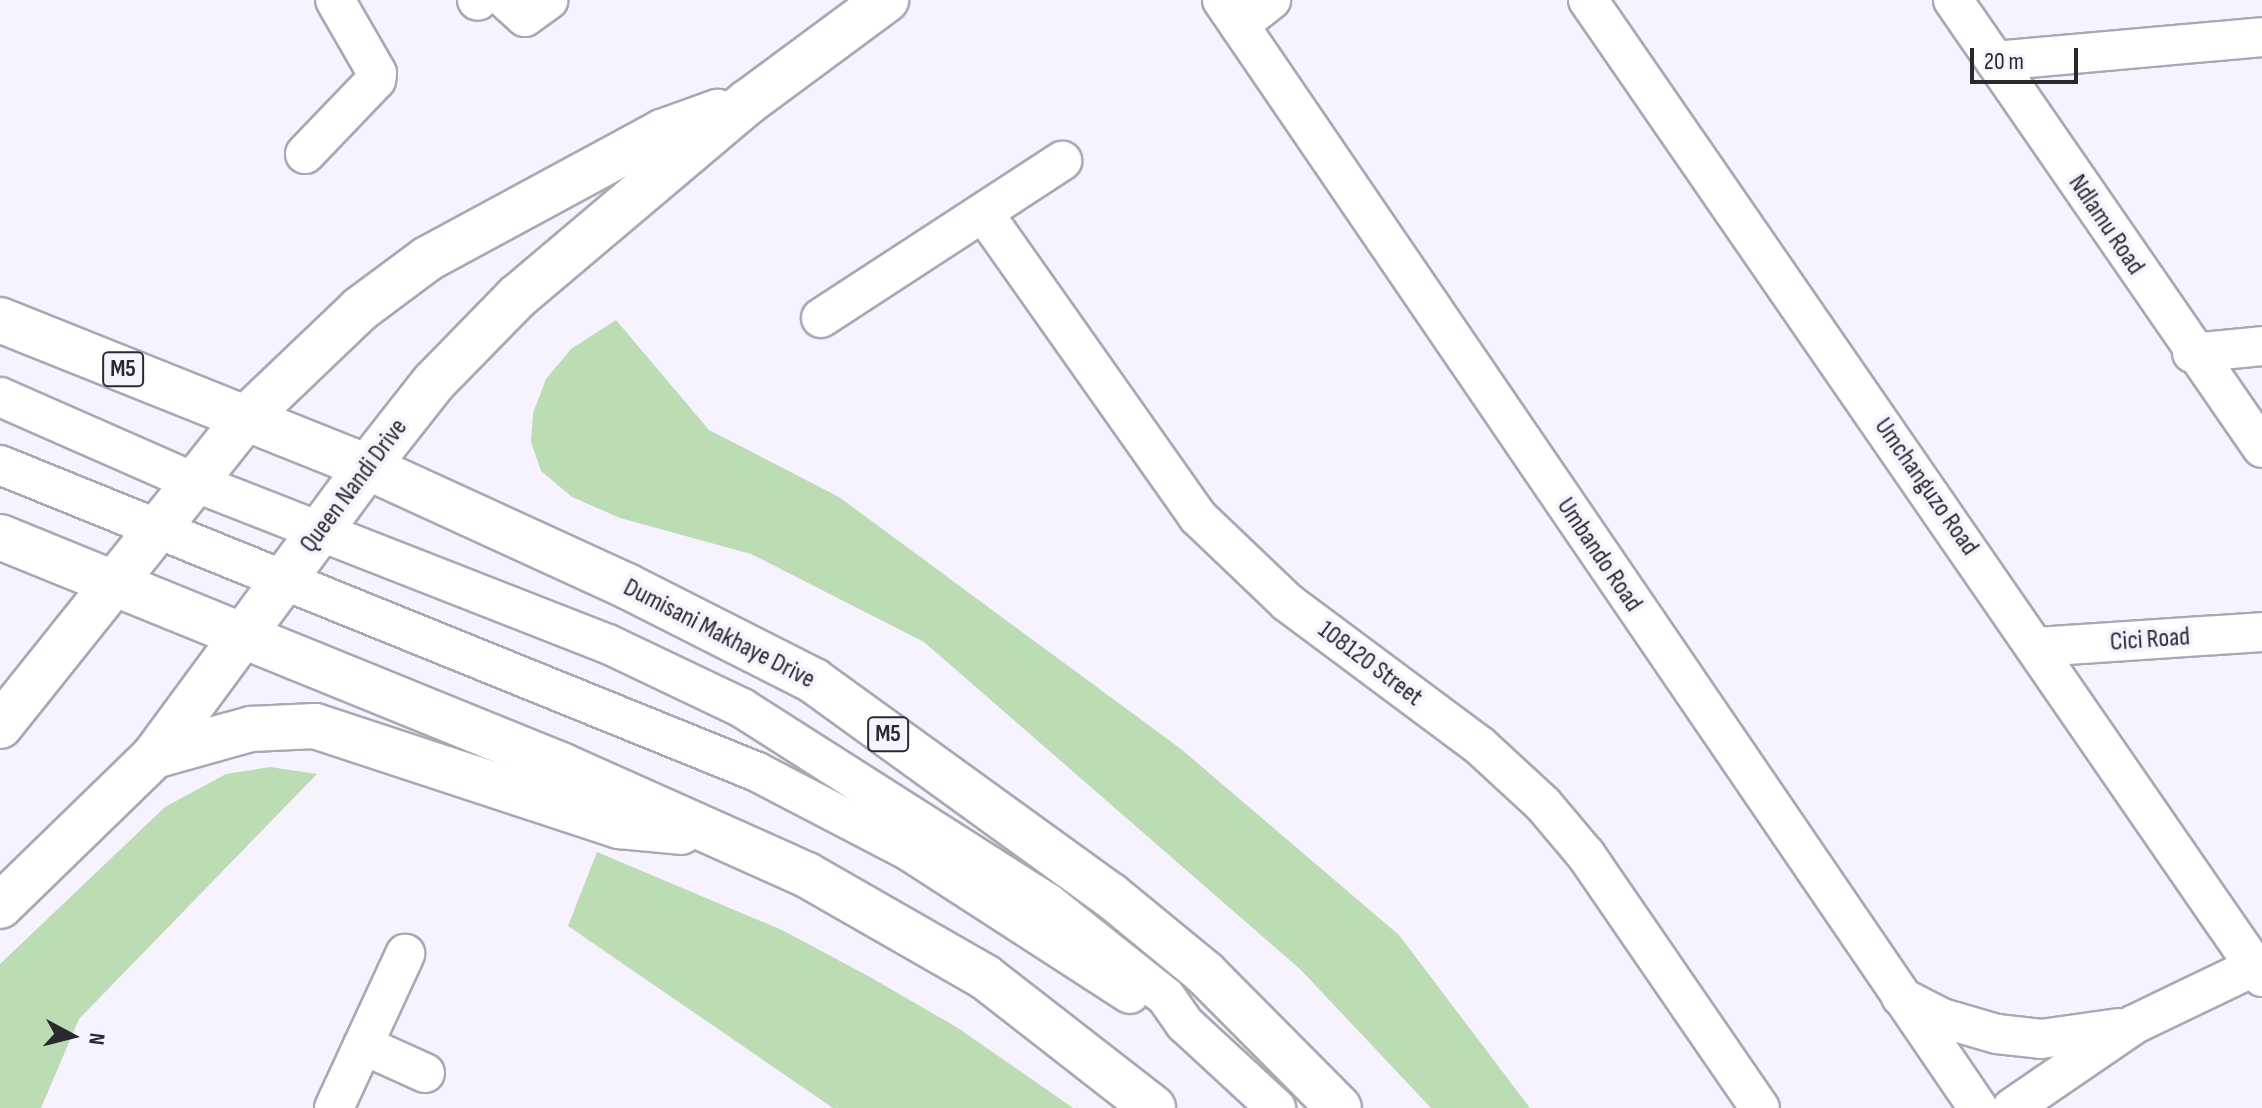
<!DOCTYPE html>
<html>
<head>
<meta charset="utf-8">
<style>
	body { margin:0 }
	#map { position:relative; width:2262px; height:1108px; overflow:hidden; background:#f7f2ff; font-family:"Sofia Sans Condensed",sans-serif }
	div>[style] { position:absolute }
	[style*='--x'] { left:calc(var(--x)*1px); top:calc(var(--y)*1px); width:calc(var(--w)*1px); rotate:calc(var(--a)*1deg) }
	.green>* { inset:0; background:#bcdcb4 }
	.roads { filter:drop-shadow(2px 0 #aba7b3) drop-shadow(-2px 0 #aba7b3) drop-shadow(0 2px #aba7b3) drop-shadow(0 -2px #aba7b3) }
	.minor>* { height:38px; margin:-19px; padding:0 19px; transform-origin:19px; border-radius:19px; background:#fff }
	.major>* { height:44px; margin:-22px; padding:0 22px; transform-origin:22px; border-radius:22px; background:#fff }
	span { translate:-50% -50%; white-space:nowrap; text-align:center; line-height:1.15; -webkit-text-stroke:8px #f7f2ff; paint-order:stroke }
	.shield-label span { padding:2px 6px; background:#f7f2ff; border:2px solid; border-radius:6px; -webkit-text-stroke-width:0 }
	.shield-label { font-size:24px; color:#2b292e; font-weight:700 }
	.street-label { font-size:26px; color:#2b292e }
	.north { position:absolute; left:32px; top:996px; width:80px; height:80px; -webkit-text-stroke:6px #f7f2ff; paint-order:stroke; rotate:97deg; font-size:22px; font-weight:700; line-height:32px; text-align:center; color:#2b292e }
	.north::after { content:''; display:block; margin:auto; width:28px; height:36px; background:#2b292e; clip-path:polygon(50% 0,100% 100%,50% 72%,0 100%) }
	.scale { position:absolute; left:1970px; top:48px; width:108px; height:36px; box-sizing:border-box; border:4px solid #2b292e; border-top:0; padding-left:10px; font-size:24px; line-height:28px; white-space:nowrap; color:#2b292e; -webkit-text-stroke:6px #f7f2ff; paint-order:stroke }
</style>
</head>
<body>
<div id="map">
	<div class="green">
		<div style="clip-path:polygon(616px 320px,709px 430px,839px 497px,1181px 749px,1399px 935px,1530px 1108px,1431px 1108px,1300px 969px,924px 642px,751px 554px,620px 518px,572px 497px,541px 471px,531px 442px,533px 413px,546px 379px,571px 349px)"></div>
		<div style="clip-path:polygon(270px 767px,317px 774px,79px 1019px,41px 1108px,0 1108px,0 964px,165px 807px,226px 774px)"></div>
		<div style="clip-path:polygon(597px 852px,782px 930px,870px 977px,958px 1028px,1073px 1108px,833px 1108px,568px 926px)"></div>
	</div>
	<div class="roads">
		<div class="minor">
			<div style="--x:477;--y:0;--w:1;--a:45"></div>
			<div style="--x:506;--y:0;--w:25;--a:42"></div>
			<div style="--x:525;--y:17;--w:29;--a:-36"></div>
			<div style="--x:1222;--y:0;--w:1341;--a:55.69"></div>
			<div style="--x:1588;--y:0;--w:1187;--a:55.4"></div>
			<div style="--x:1953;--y:0;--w:544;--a:55.4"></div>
			<div style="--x:1239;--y:25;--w:41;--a:-38"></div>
			<div style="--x:1995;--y:61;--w:268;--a:-5.1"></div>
			<div style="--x:305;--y:154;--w:103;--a:-46.2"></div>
			<div style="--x:376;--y:80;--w:7;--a:-82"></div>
			<div style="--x:377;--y:73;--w:84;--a:-119.9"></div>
			<div style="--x:985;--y:215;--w:370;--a:54.8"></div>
			<div style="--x:1198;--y:517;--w:123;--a:43.7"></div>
			<div style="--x:1287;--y:602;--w:239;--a:36.7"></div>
			<div style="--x:1479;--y:745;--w:87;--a:42.7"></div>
			<div style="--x:1543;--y:804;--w:67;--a:49.9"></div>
			<div style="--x:1586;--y:855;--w:307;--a:55.5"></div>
			<div style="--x:821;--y:318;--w:288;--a:-33.1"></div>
			<div style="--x:2192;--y:353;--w:70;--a:-5.7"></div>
			<div style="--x:0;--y:397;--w:212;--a:23.7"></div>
			<div style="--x:194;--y:482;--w:445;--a:21.4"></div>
			<div style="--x:608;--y:644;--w:148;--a:25.5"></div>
			<div style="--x:742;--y:708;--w:361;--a:32.5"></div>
			<div style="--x:1047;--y:902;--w:152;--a:38.6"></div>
			<div style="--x:1166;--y:997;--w:33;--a:55"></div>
			<div style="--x:1185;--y:1024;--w:124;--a:42.7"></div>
			<div style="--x:0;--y:465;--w:817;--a:22.07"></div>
			<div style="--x:757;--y:772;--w:171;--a:27.5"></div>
			<div style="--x:909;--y:851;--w:263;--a:32.9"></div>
			<div style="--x:2037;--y:647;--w:225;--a:-3.8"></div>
			<div style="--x:1901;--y:997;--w:46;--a:27.1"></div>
			<div style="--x:1942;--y:1018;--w:57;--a:16.2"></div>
			<div style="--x:1997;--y:1034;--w:44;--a:6.5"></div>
			<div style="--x:2041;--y:1039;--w:79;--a:-8"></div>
			<div style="--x:363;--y:1045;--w:68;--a:24.3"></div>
			<div style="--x:334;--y:1108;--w:170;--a:-65.2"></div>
			<div style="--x:2012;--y:1108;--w:147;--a:-34.4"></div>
			<div style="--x:2133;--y:1025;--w:143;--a:-25.7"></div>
		</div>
		<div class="major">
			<div style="--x:0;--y:320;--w:395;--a:21.8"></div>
			<div style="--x:367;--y:467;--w:286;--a:24.6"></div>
			<div style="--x:627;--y:586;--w:210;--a:26.9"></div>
			<div style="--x:814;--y:681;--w:365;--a:35.9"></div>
			<div style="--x:1110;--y:895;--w:123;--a:39.4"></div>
			<div style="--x:1205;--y:973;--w:190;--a:45.2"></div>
			<div style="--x:0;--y:537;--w:606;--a:22.12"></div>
			<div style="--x:561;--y:765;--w:269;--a:24.1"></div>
			<div style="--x:807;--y:875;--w:205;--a:29.8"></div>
			<div style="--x:985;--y:977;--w:213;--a:37.9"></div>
			<div style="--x:0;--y:726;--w:394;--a:-51.4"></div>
			<div style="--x:246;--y:418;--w:158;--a:-43.7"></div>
			<div style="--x:360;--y:309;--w:84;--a:-36.7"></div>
			<div style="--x:427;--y:259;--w:267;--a:-28.4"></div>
			<div style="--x:662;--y:132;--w:59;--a:-20"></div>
			<div style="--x:154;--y:756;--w:101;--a:-15.6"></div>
			<div style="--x:251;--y:729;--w:64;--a:-2.7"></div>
			<div style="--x:315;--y:726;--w:321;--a:18.2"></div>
			<div style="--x:620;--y:826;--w:61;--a:5.6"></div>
			<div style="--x:0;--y:906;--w:215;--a:-44.2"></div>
			<div style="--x:154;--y:756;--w:359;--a:-53.6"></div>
			<div style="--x:367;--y:467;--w:108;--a:-51.8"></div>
			<div style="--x:434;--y:382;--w:119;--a:-45.7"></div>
			<div style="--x:517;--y:297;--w:302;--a:-40.2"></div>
			<div style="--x:748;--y:102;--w:172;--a:-36.5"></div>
		</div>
	</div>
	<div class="shield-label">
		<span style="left:123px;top:369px">M5</span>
		<span style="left:888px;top:734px">M5</span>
	</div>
	<div class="street-label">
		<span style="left:2106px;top:225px;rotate:56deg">Ndlamu Road</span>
		<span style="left:354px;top:486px;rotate:-53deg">Queen Nandi Drive</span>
		<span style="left:1926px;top:487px;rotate:55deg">Umchanguzo Road</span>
		<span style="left:1599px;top:555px;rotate:56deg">Umbando Road</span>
		<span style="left:719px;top:634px;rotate:27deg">Dumisani Makhaye Drive</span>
		<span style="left:2150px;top:640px;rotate:-4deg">Cici Road</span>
		<span style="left:1370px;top:664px;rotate:37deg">108120 Street</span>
	</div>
	<div class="north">N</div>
	<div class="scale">20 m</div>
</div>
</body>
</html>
